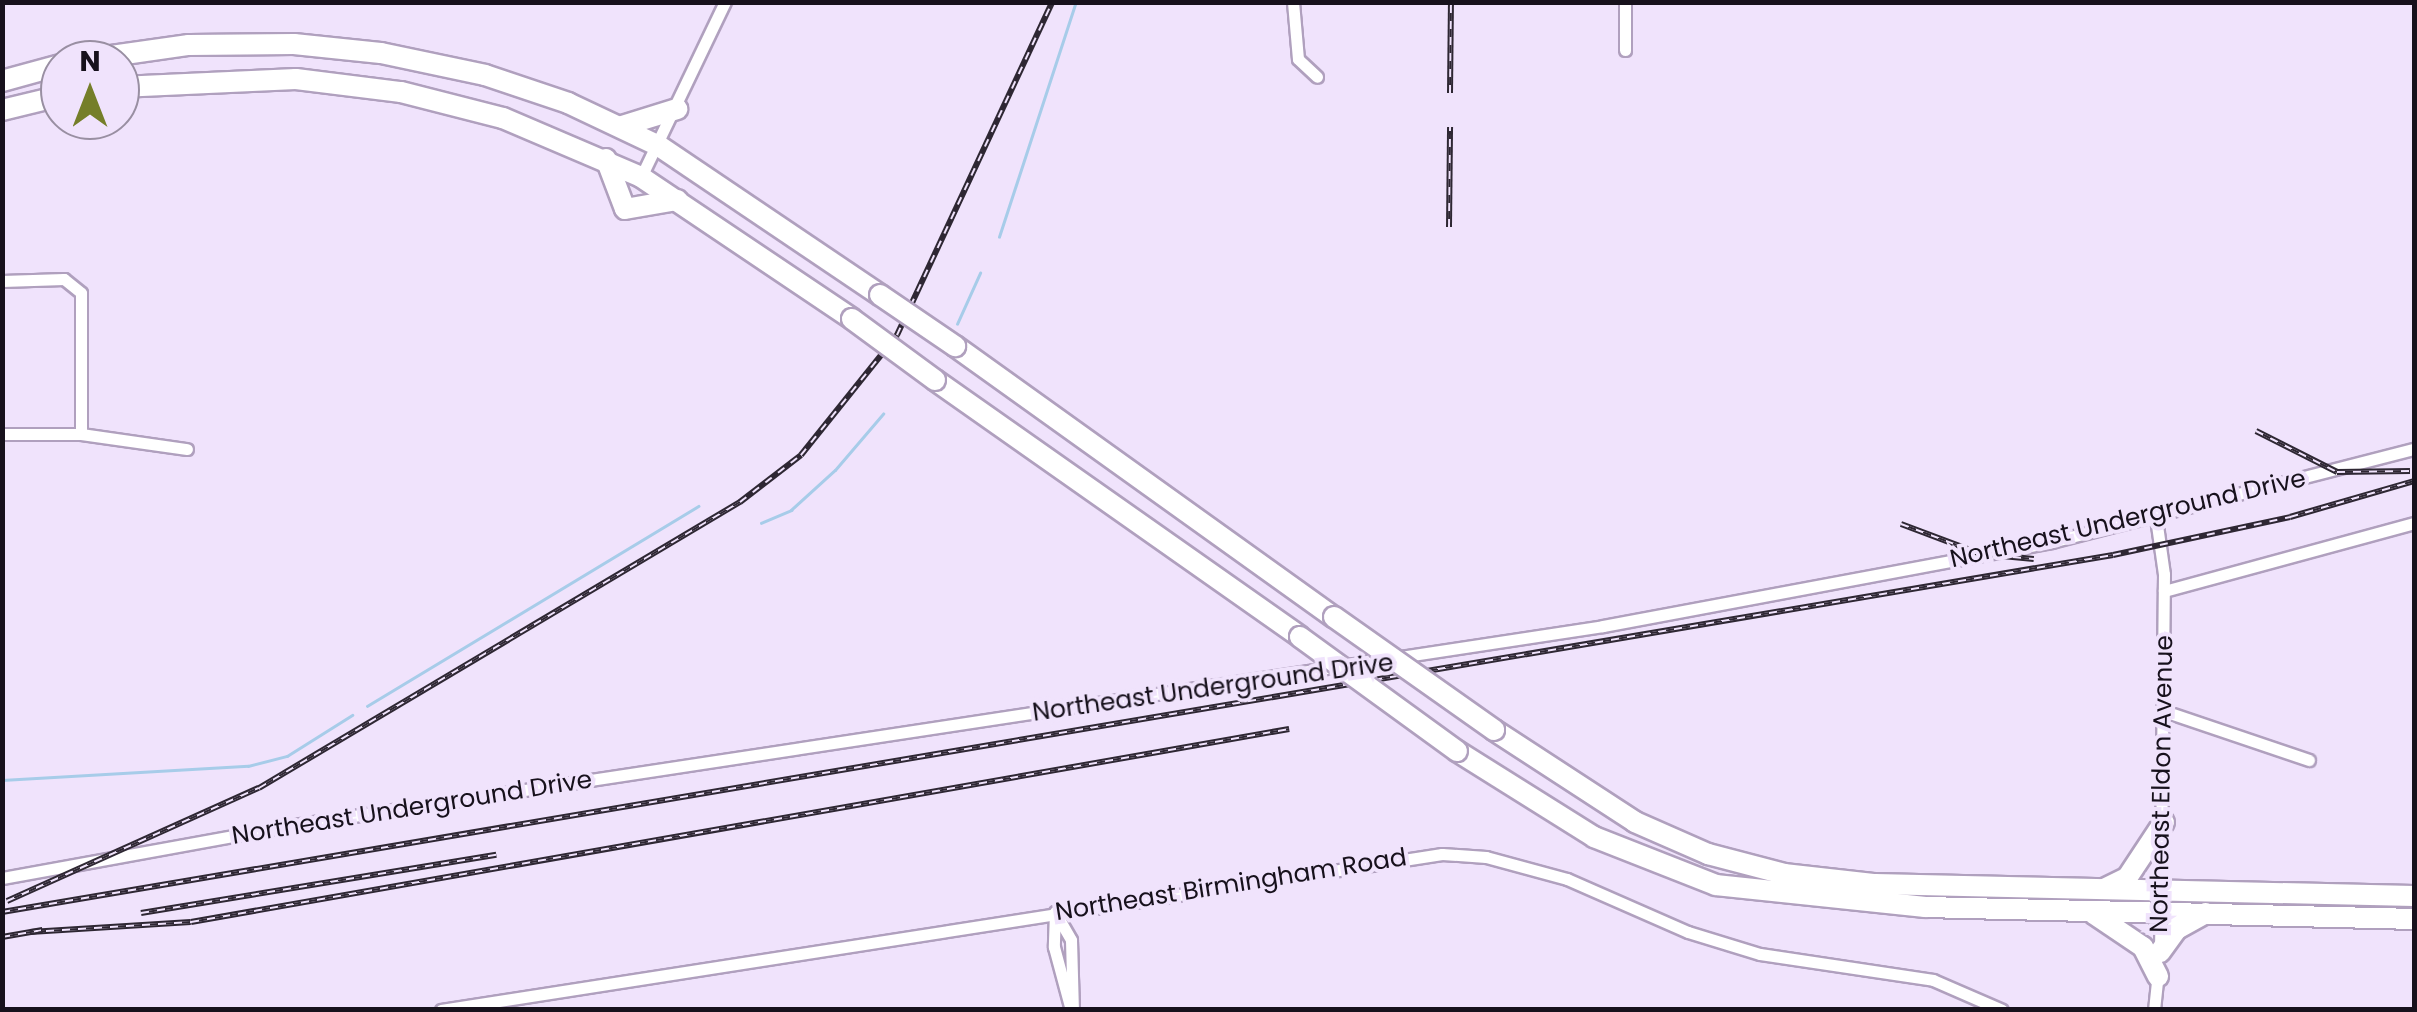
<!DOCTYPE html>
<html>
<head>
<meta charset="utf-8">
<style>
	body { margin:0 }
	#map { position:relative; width:2417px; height:1012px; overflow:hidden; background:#f0e3fc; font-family:Poppins,sans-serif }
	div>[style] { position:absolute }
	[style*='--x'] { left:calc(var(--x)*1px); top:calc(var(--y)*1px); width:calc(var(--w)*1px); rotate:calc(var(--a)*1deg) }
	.stream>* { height:2.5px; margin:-1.25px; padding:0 1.25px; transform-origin:1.25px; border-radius:1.25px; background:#a7cce9 }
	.roads { filter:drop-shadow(2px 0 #b0a0be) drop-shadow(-2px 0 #b0a0be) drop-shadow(0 2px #b0a0be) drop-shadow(0 -2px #b0a0be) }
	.street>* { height:11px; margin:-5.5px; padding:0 5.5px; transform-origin:5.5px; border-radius:5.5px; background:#fff }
	.highway>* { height:20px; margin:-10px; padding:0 10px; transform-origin:10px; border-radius:10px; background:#fff }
	.rail>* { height:6px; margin-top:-3px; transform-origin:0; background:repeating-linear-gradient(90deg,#f0e3fc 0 8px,#2e2733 0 16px); box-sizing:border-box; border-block:2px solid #2e2733 }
	.bridges { filter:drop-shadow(2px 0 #b0a0be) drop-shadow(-2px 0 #b0a0be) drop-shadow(0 2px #b0a0be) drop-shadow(0 -2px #b0a0be) }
	.highway-bridge>* { height:20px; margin:-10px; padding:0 10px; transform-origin:10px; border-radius:10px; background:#fff }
	span { translate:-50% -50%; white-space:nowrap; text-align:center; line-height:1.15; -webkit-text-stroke:8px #f0e3fc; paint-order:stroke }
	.street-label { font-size:25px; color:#17111c }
	.frame { position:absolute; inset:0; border:5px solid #17111c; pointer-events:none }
	.north { position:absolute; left:40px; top:40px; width:100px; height:100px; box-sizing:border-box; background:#f0e3fc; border:2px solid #998fa2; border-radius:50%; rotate:0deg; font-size:28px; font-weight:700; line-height:40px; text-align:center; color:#17111c }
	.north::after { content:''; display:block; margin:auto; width:35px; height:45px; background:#757e29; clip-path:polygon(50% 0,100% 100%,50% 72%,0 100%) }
</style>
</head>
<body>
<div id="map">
	<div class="stream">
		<div style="--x:999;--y:237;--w:247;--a:-71.9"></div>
		<div style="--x:957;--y:324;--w:56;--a:-65.7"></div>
		<div style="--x:761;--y:523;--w:33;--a:-23"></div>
		<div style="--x:791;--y:510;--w:59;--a:-42.3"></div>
		<div style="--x:835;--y:470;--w:74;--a:-49.4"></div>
		<div style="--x:367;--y:706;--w:387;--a:-31.1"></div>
		<div style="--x:2;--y:780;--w:246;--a:-3.3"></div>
		<div style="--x:248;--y:766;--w:40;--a:-14.4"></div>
		<div style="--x:287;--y:756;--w:77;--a:-32.2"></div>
	</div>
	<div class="roads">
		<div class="street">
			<div style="--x:1293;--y:2;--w:57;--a:85"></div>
			<div style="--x:1298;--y:59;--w:26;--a:43"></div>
			<div style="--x:1625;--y:50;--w:48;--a:-90"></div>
			<div style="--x:641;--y:177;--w:194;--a:-64.4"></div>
			<div style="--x:2;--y:281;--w:62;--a:-1.8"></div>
			<div style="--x:64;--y:279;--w:22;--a:39"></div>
			<div style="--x:81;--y:293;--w:141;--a:90"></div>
			<div style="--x:2;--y:434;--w:79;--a:0"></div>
			<div style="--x:81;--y:434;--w:107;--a:8.1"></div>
			<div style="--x:2156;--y:518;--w:57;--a:81.9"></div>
			<div style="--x:2164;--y:574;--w:374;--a:90.6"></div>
			<div style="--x:2164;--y:591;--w:259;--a:-15.2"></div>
			<div style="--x:2164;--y:711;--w:153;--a:18.7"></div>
			<div style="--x:2;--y:878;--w:297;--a:-10.3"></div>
			<div style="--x:294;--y:825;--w:1324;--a:-8.64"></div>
			<div style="--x:1603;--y:626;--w:456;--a:-10.6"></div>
			<div style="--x:2051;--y:542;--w:375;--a:-14.4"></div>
			<div style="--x:1055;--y:912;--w:32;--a:60"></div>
			<div style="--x:1071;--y:940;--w:70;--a:88.4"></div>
			<div style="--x:1055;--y:912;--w:35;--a:92"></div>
			<div style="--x:1054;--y:947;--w:65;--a:74.9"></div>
			<div style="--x:441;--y:1010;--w:1013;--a:-8.86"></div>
			<div style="--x:1442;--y:854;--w:44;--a:3.9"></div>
			<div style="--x:1486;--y:857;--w:84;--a:15.2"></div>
			<div style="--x:1567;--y:879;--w:132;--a:23.7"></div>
			<div style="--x:1688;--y:932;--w:75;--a:17"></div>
			<div style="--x:1760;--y:954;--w:175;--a:8.5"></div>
			<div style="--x:1933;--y:980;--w:75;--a:23.5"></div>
			<div style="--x:2154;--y:1010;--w:39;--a:-84"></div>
		</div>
		<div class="highway">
			<div style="--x:83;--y:60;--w:107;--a:-8.1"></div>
			<div style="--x:189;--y:45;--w:105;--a:-0.5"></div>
			<div style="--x:294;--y:44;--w:87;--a:5.9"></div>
			<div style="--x:381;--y:53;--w:106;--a:11.9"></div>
			<div style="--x:485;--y:75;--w:88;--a:18.6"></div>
			<div style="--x:568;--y:103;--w:101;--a:25.3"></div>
			<div style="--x:659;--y:146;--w:267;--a:34"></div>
			<div style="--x:2;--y:81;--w:60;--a:-15.4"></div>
			<div style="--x:120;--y:87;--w:176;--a:-2.6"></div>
			<div style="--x:296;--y:79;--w:106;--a:7.1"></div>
			<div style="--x:401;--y:92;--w:105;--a:14.3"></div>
			<div style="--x:503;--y:118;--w:150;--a:23.1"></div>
			<div style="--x:641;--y:177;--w:254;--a:33.9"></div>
			<div style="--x:2;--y:110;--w:60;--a:-13.6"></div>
			<div style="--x:622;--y:126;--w:58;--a:-17.2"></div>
			<div style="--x:606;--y:159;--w:53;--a:69.2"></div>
			<div style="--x:625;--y:209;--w:53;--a:-9.8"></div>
			<div style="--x:955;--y:346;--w:466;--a:35.6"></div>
			<div style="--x:935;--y:380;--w:446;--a:35.1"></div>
			<div style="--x:1494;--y:730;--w:168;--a:33.1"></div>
			<div style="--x:1635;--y:822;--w:80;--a:23.7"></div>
			<div style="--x:1708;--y:854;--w:79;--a:14.7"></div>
			<div style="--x:1784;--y:874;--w:92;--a:6.3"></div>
			<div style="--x:1875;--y:884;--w:539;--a:1.28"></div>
			<div style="--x:1457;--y:751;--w:162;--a:32.1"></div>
			<div style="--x:1594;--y:837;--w:131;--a:21.5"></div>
			<div style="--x:1716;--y:885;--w:210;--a:6"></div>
			<div style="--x:1925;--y:907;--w:489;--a:1.4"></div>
			<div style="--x:2104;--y:889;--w:25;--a:-26"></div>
			<div style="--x:2127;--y:878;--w:67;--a:-56.5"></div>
			<div style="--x:2094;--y:914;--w:59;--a:34"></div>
			<div style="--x:2143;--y:947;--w:33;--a:63"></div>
			<div style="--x:2160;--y:952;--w:29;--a:-54"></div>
			<div style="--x:2177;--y:929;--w:33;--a:-29"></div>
		</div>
	</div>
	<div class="rail">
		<div style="--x:1450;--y:93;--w:91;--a:-89.4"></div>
		<div style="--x:1449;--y:227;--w:100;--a:-89.4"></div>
		<div style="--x:2256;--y:431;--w:91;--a:26.8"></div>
		<div style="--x:2337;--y:472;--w:73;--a:-0.8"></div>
		<div style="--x:1901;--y:524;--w:85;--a:20.6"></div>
		<div style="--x:1981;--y:554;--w:53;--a:5.4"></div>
		<div style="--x:7;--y:901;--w:276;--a:-24.2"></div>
		<div style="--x:259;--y:788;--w:560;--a:-30.74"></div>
		<div style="--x:740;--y:502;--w:77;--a:-37.6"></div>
		<div style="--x:801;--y:455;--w:154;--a:-51.3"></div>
		<div style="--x:897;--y:335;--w:367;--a:-65"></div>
		<div style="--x:2;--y:912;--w:2141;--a:-9.6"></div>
		<div style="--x:2113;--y:555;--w:181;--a:-12.1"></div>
		<div style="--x:2290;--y:517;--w:129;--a:-16.2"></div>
		<div style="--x:141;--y:913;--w:360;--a:-9.3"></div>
		<div style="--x:30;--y:932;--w:161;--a:-3.6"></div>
		<div style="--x:191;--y:922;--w:1115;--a:-9.97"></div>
		<div style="--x:2;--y:937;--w:41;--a:-9.9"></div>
	</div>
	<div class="bridges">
		<div class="highway-bridge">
			<div style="--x:880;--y:295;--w:91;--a:34.2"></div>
			<div style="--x:852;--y:319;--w:103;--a:36.3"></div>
			<div style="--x:1334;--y:617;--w:196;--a:35.2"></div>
			<div style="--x:1300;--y:637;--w:194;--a:36"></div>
		</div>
	</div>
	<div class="street-label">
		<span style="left:2128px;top:519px;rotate:-13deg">Northeast Underground Drive</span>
		<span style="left:1213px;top:688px;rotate:-8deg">Northeast Underground Drive</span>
		<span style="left:2162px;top:784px;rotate:-89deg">Northeast Eldon Avenue</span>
		<span style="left:412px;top:808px;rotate:-9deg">Northeast Underground Drive</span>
		<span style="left:1231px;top:885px;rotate:-9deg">Northeast Birmingham Road</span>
	</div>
	<div class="frame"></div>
	<div class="north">N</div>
</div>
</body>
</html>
